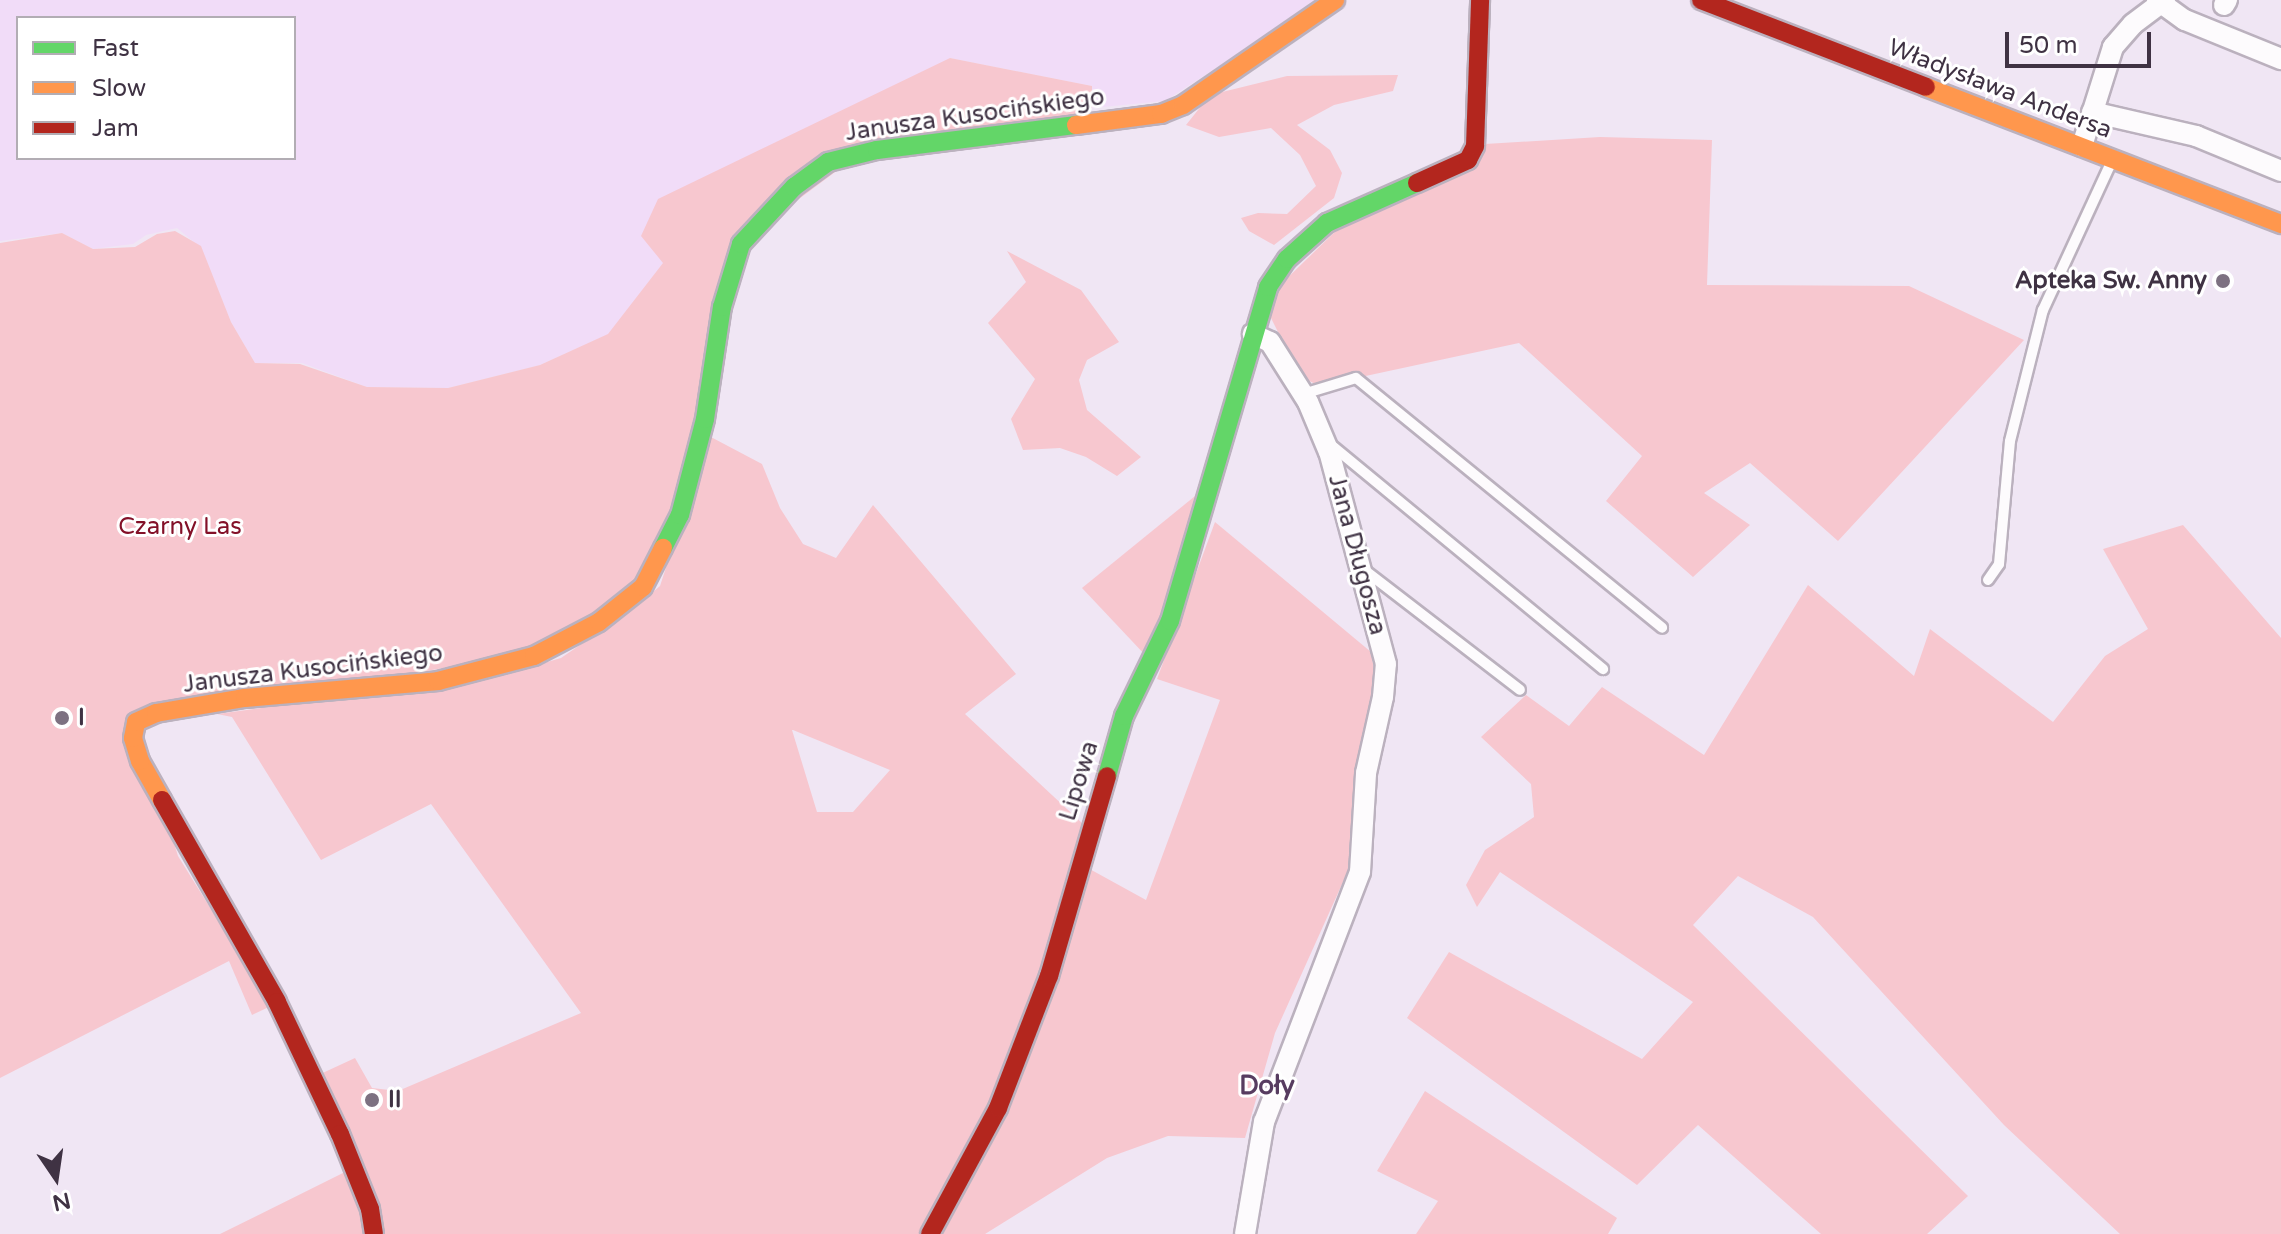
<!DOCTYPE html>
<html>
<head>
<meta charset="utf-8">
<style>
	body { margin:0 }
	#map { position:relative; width:2281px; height:1234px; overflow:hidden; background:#f0e6f4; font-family:"Varela Round",sans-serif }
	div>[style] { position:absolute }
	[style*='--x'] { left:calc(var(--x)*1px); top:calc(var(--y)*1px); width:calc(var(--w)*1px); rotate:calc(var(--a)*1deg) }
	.built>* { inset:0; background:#f1dcf8 }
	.green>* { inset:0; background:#f7c7cf }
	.roads { filter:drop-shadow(2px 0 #bbb1be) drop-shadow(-2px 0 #bbb1be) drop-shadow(0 2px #bbb1be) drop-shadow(0 -2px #bbb1be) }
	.lane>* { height:10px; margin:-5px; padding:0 5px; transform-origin:5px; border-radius:5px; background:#fdfbfd }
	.street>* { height:20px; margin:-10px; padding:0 10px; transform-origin:10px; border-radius:10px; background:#fdfbfd }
	.fast>* { height:18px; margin:-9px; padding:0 9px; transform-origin:9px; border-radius:9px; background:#63d668 }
	.slow>* { height:18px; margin:-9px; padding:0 9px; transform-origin:9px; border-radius:9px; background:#ff974d }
	.jam>* { height:18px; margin:-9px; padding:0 9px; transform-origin:9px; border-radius:9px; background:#b3261e }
	.dots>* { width:22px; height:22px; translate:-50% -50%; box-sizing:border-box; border:4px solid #fff; border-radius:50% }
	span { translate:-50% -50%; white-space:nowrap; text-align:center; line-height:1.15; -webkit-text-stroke:6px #fff; paint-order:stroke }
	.street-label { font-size:24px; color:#3f3243 }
	.poi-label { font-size:24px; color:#3f3243; font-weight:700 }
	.right { translate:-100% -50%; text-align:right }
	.left { translate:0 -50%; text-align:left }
	.park-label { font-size:24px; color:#831028 }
	.neighbourhood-label { font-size:26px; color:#573c60; font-weight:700 }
	.legend { position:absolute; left:16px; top:16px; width:280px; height:144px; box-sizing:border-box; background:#fff; border:2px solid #b2adb4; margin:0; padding:10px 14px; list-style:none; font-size:24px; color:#3f3243 }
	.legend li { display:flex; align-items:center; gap:16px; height:40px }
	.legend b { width:40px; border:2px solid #b2adb4 }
	.north { position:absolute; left:16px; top:1138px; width:80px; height:80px; -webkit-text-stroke:6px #fff; paint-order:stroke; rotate:167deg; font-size:22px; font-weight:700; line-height:32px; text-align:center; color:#3f3243 }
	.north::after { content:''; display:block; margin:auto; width:28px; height:36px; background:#3f3243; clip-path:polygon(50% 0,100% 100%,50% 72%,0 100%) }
	.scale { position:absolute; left:2005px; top:32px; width:146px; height:36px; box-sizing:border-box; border:4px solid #3f3243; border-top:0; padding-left:10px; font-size:24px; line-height:28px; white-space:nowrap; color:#3f3243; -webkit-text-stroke:6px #fff; paint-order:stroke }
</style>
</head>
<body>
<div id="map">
	<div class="built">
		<div style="clip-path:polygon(evenodd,0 0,1321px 0,1165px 101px,1092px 108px,1092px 86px,950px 58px,663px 263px,609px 334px,540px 365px,448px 388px,367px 387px,302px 363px,255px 363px,231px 322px,201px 248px,177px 228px,146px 235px,133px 244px,93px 249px,62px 233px,0 241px,0 0,18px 18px,294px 18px,294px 158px,18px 158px,18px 18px)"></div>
	</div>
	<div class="green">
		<div style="clip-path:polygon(950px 58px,1092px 86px,1092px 108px,1080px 117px,870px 146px,740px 243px,704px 418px,642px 586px,545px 650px,136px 722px,178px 856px,271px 1006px,252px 1015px,229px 961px,0 1078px,0 243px,62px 233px,93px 249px,135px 247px,157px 234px,175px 231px,201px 246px,231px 322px,255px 363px,300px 364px,367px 387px,448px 388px,540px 365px,608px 334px,663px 263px,641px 236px,658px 199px)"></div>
		<div style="clip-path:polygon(1398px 75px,1393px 91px,1334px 105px,1297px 125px,1330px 150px,1342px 173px,1334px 198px,1274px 245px,1249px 231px,1241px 218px,1258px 213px,1287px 214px,1316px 186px,1300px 155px,1271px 128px,1219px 137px,1186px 125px,1210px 95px,1287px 76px)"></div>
		<div style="clip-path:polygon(1600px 137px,1712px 140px,1707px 285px,1909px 286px,2024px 340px,1838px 541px,1750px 463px,1704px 493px,1750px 525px,1693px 577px,1606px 501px,1642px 456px,1519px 343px,1319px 386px,1300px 376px,1270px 316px,1275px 290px,1344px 223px,1485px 144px)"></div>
		<div style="clip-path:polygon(1007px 251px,1081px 290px,1119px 342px,1087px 360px,1079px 380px,1087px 410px,1141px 457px,1117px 476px,1086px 457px,1060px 448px,1023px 450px,1011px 419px,1035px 379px,988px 323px,1026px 282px)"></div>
		<div style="clip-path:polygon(evenodd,709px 436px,762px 464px,780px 508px,803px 544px,836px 558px,873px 505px,1016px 674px,965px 714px,1082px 823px,1086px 867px,1146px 900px,1220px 700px,1157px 679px,1215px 522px,1371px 652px,1376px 681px,1352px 862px,1275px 1033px,1245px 1138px,1168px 1136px,1107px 1158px,985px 1234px,220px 1234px,353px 1168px,314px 1077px,355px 1058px,372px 1088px,398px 1091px,581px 1013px,431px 804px,321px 860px,232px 717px,217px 714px,496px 677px,561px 658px,634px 608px,660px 586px,709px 436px,792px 730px,793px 730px,890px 770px,853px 812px,817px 812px,792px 730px)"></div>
		<div style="clip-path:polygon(1200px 492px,1147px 657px,1082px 588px)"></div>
		<div style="clip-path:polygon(2183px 525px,2281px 638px,2281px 1234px,2120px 1234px,2004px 1125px,1813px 917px,1738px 876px,1693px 925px,1968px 1196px,1927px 1234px,1821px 1234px,1698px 1125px,1637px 1185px,1407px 1018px,1449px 952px,1642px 1059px,1693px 1002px,1500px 872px,1477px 907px,1466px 885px,1485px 850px,1534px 817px,1531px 784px,1481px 737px,1526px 695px,1569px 726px,1602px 687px,1704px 755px,1808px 585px,1914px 676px,1930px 629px,2053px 722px,2105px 656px,2148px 629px,2103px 549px)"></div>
		<div style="clip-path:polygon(1425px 1091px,1617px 1218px,1608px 1234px,1416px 1234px,1438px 1201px,1377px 1171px)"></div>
	</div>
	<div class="roads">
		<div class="lane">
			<div style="--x:1303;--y:394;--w:55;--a:-16.8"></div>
			<div style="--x:1356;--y:378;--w:395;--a:39.2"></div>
			<div style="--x:1330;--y:444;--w:354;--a:39.5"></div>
			<div style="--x:1363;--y:569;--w:198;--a:37.6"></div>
			<div style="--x:1988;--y:580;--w:19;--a:-55"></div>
			<div style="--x:1999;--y:564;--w:123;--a:-84.9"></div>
			<div style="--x:2010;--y:441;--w:135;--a:-75.9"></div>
			<div style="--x:2043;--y:310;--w:164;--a:-65.2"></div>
		</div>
		<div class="street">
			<div style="--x:2157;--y:0;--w:34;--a:36"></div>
			<div style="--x:2185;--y:20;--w:104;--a:22.1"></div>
			<div style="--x:2224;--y:5;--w:6;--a:-59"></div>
			<div style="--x:2092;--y:112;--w:107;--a:13"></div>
			<div style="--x:2196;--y:136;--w:92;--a:22.4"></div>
			<div style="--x:2082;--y:146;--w:104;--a:-72.6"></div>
			<div style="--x:2113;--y:47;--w:30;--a:-49"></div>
			<div style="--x:2133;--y:24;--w:40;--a:-37"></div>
			<div style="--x:1245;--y:1234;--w:114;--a:-80.4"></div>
			<div style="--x:1264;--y:1122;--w:268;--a:-69"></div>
			<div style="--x:1360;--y:872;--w:99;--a:-86.5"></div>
			<div style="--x:1366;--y:773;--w:78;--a:-77.4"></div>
			<div style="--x:1383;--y:697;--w:33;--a:-85"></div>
			<div style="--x:1386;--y:664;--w:220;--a:-105"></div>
			<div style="--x:1329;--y:452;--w:54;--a:-112.8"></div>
			<div style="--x:1308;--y:402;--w:71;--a:-122.3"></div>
			<div style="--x:1270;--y:342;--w:19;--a:-155"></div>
		</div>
		<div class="fast">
			<div style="--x:663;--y:548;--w:37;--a:-63"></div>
			<div style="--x:680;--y:515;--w:99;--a:-75.4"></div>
			<div style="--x:705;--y:419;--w:113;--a:-81.4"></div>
			<div style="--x:722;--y:307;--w:66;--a:-73.2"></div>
			<div style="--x:741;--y:244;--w:78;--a:-47.1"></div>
			<div style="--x:794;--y:187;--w:42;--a:-36.3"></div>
			<div style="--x:828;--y:162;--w:50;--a:-13.8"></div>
			<div style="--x:877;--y:150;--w:201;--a:-7.2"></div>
			<div style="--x:1107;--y:776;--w:62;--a:-74.2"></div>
			<div style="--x:1124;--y:716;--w:106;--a:-64.2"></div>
			<div style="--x:1170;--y:621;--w:348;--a:-73.6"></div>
			<div style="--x:1268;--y:287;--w:34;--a:-56"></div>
			<div style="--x:1287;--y:259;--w:54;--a:-42"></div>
			<div style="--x:1327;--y:223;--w:98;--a:-24"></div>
		</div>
		<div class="slow">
			<div style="--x:1926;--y:87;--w:381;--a:21.1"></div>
			<div style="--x:1076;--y:125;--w:86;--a:-7.4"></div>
			<div style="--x:1161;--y:114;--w:24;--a:-22"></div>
			<div style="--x:1183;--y:105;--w:185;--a:-34.6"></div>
			<div style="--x:162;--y:800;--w:45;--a:-119.4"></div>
			<div style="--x:140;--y:761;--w:24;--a:-107"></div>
			<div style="--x:133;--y:738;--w:16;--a:-79"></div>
			<div style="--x:136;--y:722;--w:22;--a:-24"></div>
			<div style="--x:156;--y:713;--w:90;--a:-9.6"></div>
			<div style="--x:245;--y:698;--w:194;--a:-5"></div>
			<div style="--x:438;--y:681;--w:99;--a:-14.6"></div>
			<div style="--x:534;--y:656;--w:73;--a:-27.6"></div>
			<div style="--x:599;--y:622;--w:56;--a:-38.5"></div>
			<div style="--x:643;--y:587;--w:44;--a:-62.9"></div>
		</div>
		<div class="jam">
			<div style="--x:1701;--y:0;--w:241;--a:21.1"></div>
			<div style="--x:1417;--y:183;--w:56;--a:-24.3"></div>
			<div style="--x:1468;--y:160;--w:16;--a:-63"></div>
			<div style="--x:1475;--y:146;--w:146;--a:-88"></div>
			<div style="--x:162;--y:800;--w:232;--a:60.3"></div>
			<div style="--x:277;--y:1002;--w:146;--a:64.5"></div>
			<div style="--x:340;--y:1134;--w:81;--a:68.2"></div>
			<div style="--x:370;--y:1209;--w:25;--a:81"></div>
			<div style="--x:930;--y:1234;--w:143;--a:-61.6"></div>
			<div style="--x:998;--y:1108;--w:142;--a:-68.9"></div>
			<div style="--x:1049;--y:976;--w:208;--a:-73.8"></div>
		</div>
	</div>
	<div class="dots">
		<div style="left:2223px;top:281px;background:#7d7181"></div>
		<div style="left:62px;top:718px;background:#7d7181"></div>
		<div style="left:372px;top:1100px;background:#7d7181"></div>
	</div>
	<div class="street-label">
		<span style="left:2000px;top:89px;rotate:21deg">Władysława Andersa</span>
		<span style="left:975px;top:115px;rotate:-8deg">Janusza Kusocińskiego</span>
		<span style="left:1357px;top:555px;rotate:75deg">Jana Długosza</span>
		<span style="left:313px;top:669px;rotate:-7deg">Janusza Kusocińskiego</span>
		<span style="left:1079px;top:781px;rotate:-73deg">Lipowa</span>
	</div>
	<div class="poi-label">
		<span class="right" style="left:2207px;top:281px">Apteka Sw. Anny</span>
		<span class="left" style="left:78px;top:718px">I</span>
		<span class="left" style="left:388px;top:1100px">II</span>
	</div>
	<div class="park-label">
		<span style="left:180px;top:527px">Czarny Las</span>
	</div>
	<div class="neighbourhood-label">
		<span style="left:1267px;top:1086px">Doły</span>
	</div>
	<ul class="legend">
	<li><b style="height:10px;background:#63d668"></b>Fast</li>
	<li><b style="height:10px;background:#ff974d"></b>Slow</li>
	<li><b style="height:10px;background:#b3261e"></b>Jam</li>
	</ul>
	<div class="north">N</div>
	<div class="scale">50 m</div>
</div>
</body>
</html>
